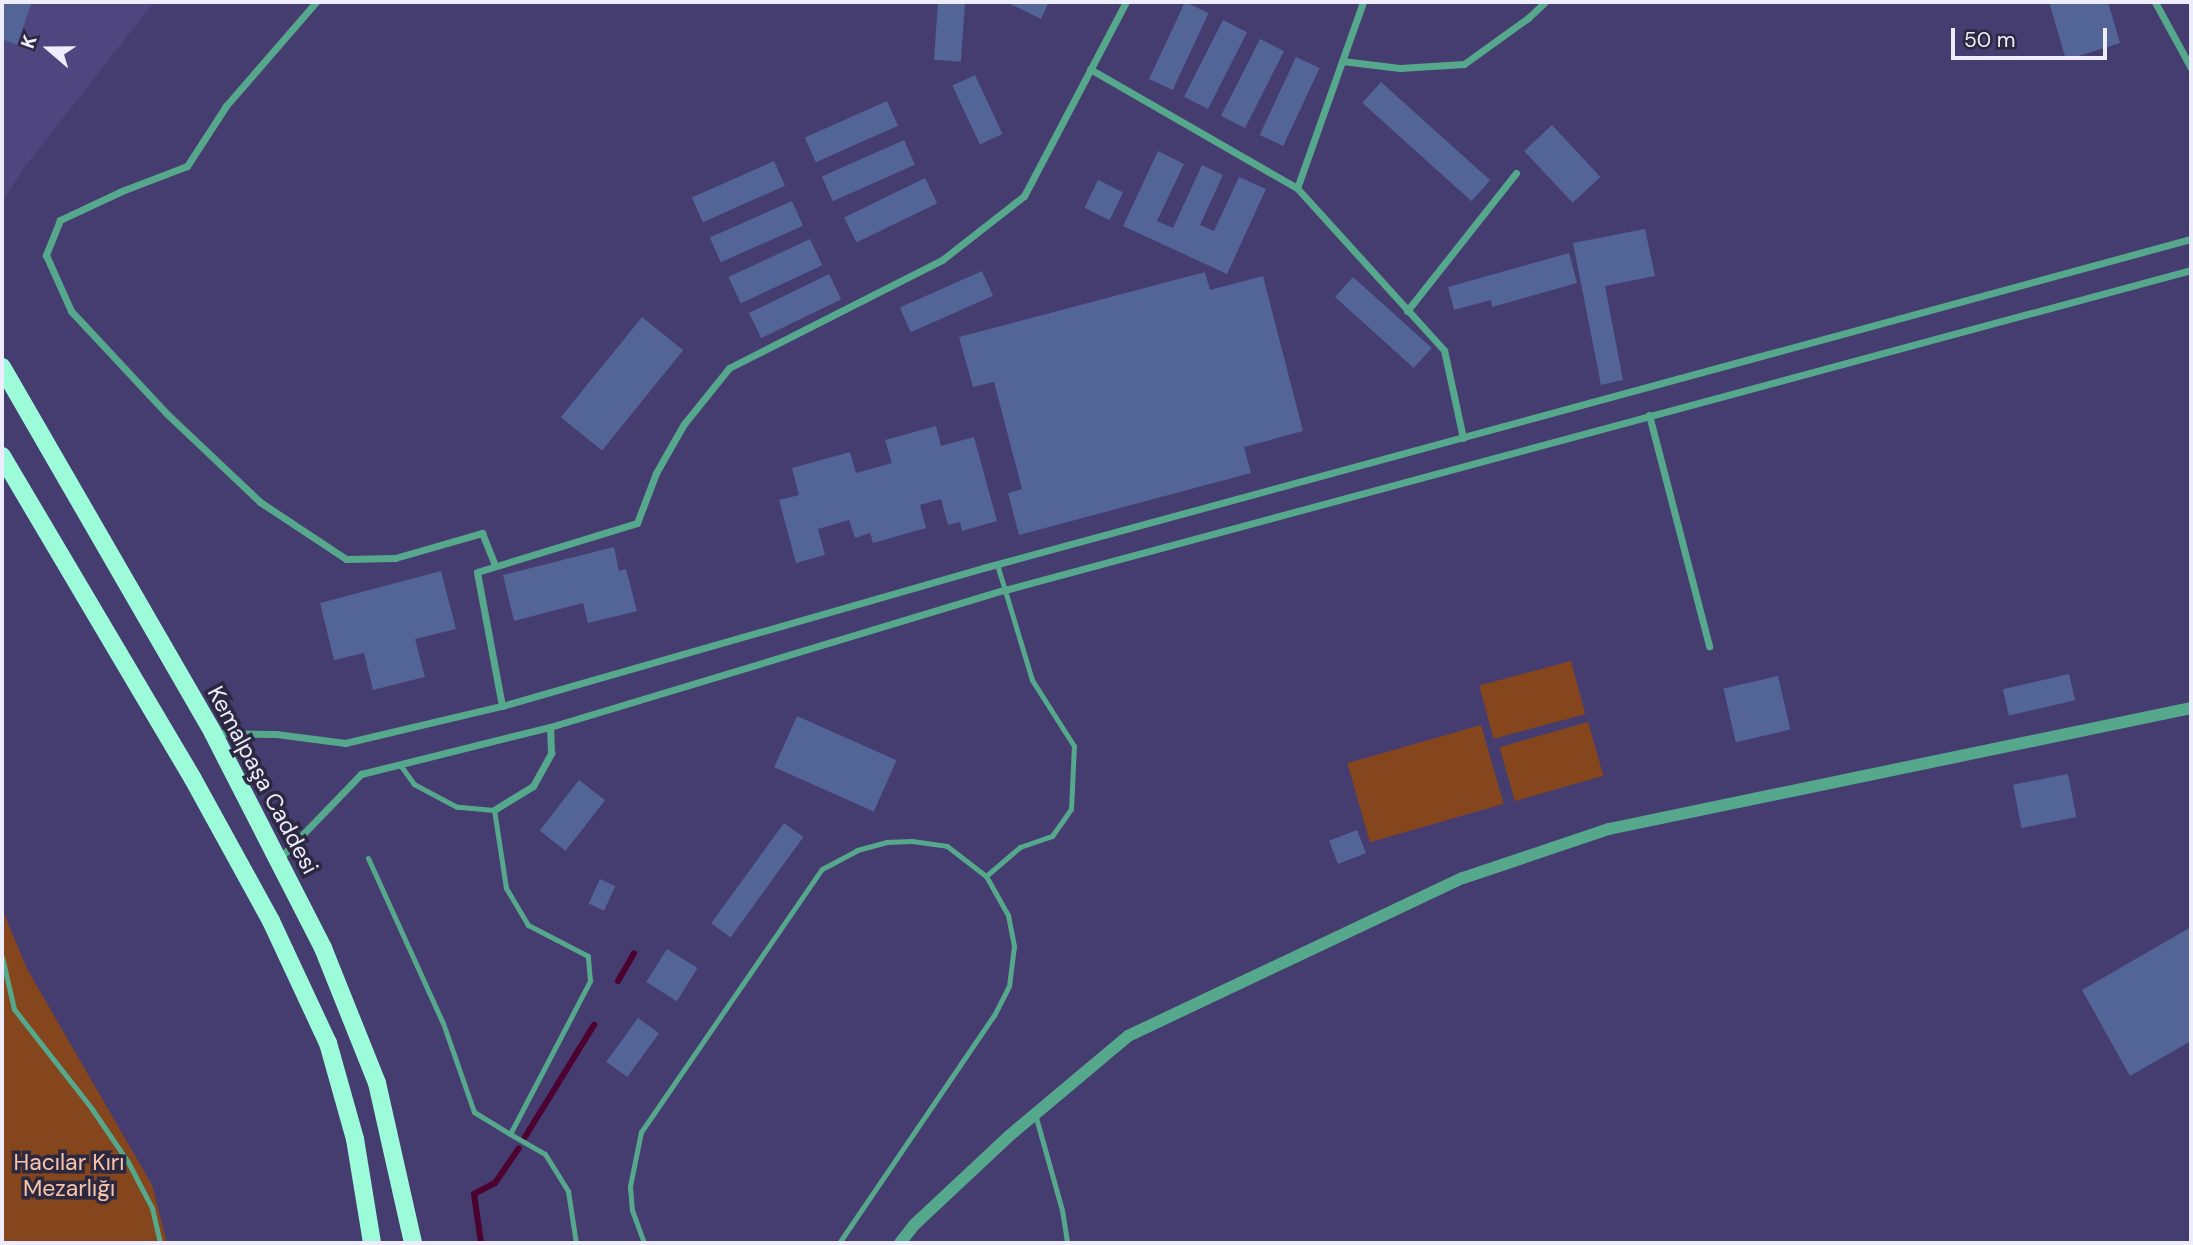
<!DOCTYPE html>
<html>
<head>
<meta charset="utf-8">
<style>
	body { margin:0 }
	#map { position:relative; width:2193px; height:1245px; overflow:hidden; background:#453c6f; font-family:"DM Sans",sans-serif }
	div>[style] { position:absolute }
	[style*='--x'] { left:calc(var(--x)*1px); top:calc(var(--y)*1px); width:calc(var(--w)*1px); rotate:calc(var(--a)*1deg) }
	.built>* { inset:0; background:#4f457f }
	.green>* { inset:0; background:#86461d; transform-origin:0 0 }
	.stream>* { height:6px; margin:-3px; padding:0 3px; transform-origin:3px; border-radius:3px; background:#4c0130 }
	.building>* { inset:0; background:#536497; transform-origin:0 0 }
	.service>* { height:5px; margin:-2.5px; padding:0 2.5px; transform-origin:2.5px; border-radius:2.5px; background:#56a88d }
	.minor>* { height:7px; margin:-3.5px; padding:0 3.5px; transform-origin:3.5px; border-radius:3.5px; background:#56a88d }
	.tertiary>* { height:12px; margin:-6px; padding:0 6px; transform-origin:6px; border-radius:6px; background:#56a88d }
	.primary>* { height:18px; margin:-9px; padding:0 9px; transform-origin:9px; border-radius:9px; background:#9cfcda }
	span { translate:-50% -50%; white-space:nowrap; text-align:center; line-height:1.15; -webkit-text-stroke:7px #2b283f; paint-order:stroke }
	.street-label { font-size:23px; color:#eeecff }
	.park-label { font-size:23px; color:#f8c5aa }
	.frame { position:absolute; inset:0; border:4px solid #eeecff; pointer-events:none }
	.north { position:absolute; left:14px; top:14px; width:70px; height:70px; -webkit-text-stroke:5px #2b283f; paint-order:stroke; rotate:290deg; font-size:19px; font-weight:700; line-height:28px; text-align:center; color:#eeecff }
	.north::after { content:''; display:block; margin:auto; width:24px; height:32px; background:#eeecff; clip-path:polygon(50% 0,100% 100%,50% 72%,0 100%) }
	.scale { position:absolute; left:1951px; top:28px; width:156px; height:32px; box-sizing:border-box; border:4px solid #eeecff; border-top:0; padding-left:9px; font-size:21px; line-height:24px; white-space:nowrap; color:#eeecff; -webkit-text-stroke:5px #2b283f; paint-order:stroke }
</style>
</head>
<body>
<div id="map">
	<div class="built">
		<div style="clip-path:polygon(2px 2px,154px 2px,24px 168px,2px 202px)"></div>
	</div>
	<div class="green">
		<div style="left:1571px;top:661px;width:55px;height:95px;rotate:75deg"></div>
		<div style="left:1588px;top:722px;width:56px;height:92px;rotate:74deg"></div>
		<div style="left:1481px;top:725px;width:82px;height:139px;rotate:74deg"></div>
		<div style="clip-path:polygon(2px 909px,27px 969px,152px 1185px,167px 1243px,2px 1243px)"></div>
	</div>
	<div class="stream">
		<div style="--x:618;--y:981;--w:32;--a:-60"></div>
		<div style="--x:525;--y:1137;--w:132;--a:-58.4"></div>
		<div style="--x:481;--y:1243;--w:49;--a:-98.1"></div>
		<div style="--x:474;--y:1194;--w:24;--a:-28"></div>
		<div style="--x:495;--y:1183;--w:42;--a:-55.6"></div>
	</div>
	<div class="building">
		<div style="clip-path:polygon(2px 2px,32px 2px,17px 45px,2px 39px)"></div>
		<div style="left:938px;top:2px;width:27px;height:58px;rotate:4deg"></div>
		<div style="clip-path:polygon(1006px 2px,1049px 2px,1041px 19px)"></div>
		<div style="left:1185px;top:2px;width:26px;height:85px;rotate:25deg"></div>
		<div style="clip-path:polygon(2049px 2px,2108px 2px,2120px 43px,2066px 60px)"></div>
		<div style="left:1223px;top:20px;width:27px;height:86px;rotate:27deg"></div>
		<div style="left:1260px;top:39px;width:27px;height:86px;rotate:27deg"></div>
		<div style="left:1296px;top:57px;width:26px;height:86px;rotate:25deg"></div>
		<div style="left:975px;top:75px;width:65px;height:25px;rotate:65deg"></div>
		<div style="left:1381px;top:82px;width:147px;height:28px;rotate:42deg"></div>
		<div style="left:887px;top:101px;width:27px;height:90px;rotate:66deg"></div>
		<div style="left:1552px;top:125px;width:71px;height:38px;rotate:47deg"></div>
		<div style="left:904px;top:140px;width:27px;height:90px;rotate:66deg"></div>
		<div style="clip-path:polygon(1158px 151px,1184px 164px,1157px 221px,1173px 228px,1202px 165px,1223px 175px,1200px 225px,1214px 231px,1239px 177px,1266px 189px,1227px 274px,1123px 226px)"></div>
		<div style="left:774px;top:161px;width:27px;height:90px;rotate:66deg"></div>
		<div style="left:925px;top:178px;width:28px;height:90px;rotate:64deg"></div>
		<div style="left:1098px;top:180px;width:28px;height:31px;rotate:26deg"></div>
		<div style="left:792px;top:201px;width:27px;height:90px;rotate:66deg"></div>
		<div style="clip-path:polygon(1645px 229px,1655px 276px,1605px 286px,1623px 380px,1601px 385px,1573px 243px)"></div>
		<div style="left:810px;top:239px;width:29px;height:90px;rotate:65deg"></div>
		<div style="clip-path:polygon(1569px 253px,1577px 283px,1492px 307px,1491px 300px,1454px 310px,1448px 287px)"></div>
		<div style="left:982px;top:271px;width:27px;height:90px;rotate:66deg"></div>
		<div style="clip-path:polygon(1205px 272px,1210px 290px,1263px 276px,1303px 431px,1244px 447px,1251px 473px,1019px 535px,1008px 493px,1022px 489px,994px 382px,973px 387px,959px 337px)"></div>
		<div style="left:829px;top:274px;width:28px;height:89px;rotate:64deg"></div>
		<div style="left:1353px;top:277px;width:106px;height:27px;rotate:42deg"></div>
		<div style="left:642px;top:317px;width:53px;height:129px;rotate:39deg"></div>
		<div style="clip-path:polygon(936px 426px,941px 446px,974px 437px,997px 521px,962px 531px,960px 522px,948px 525px,941px 499px,920px 505px,926px 528px,873px 543px,870px 533px,855px 538px,849px 520px,818px 529px,825px 555px,796px 563px,779px 500px,799px 495px,792px 468px,850px 452px,856px 473px,892px 463px,885px 440px)"></div>
		<div style="clip-path:polygon(614px 547px,619px 571px,626px 569px,637px 611px,588px 623px,583px 603px,514px 621px,503px 575px)"></div>
		<div style="clip-path:polygon(441px 571px,456px 629px,415px 639px,425px 677px,373px 690px,364px 653px,334px 660px,320px 603px)"></div>
		<div style="left:2069px;top:674px;width:27px;height:68px;rotate:77deg"></div>
		<div style="left:1778px;top:676px;width:55px;height:56px;rotate:77deg"></div>
		<div style="left:797px;top:716px;width:109px;height:56px;rotate:24deg"></div>
		<div style="left:2068px;top:774px;width:44px;height:56px;rotate:79deg"></div>
		<div style="left:579px;top:780px;width:33px;height:64px;rotate:38deg"></div>
		<div style="left:784px;top:823px;width:24px;height:124px;rotate:36deg"></div>
		<div style="left:1357px;top:830px;width:25px;height:30px;rotate:69deg"></div>
		<div style="left:600px;top:879px;width:17px;height:27px;rotate:25deg"></div>
		<div style="clip-path:polygon(2191px 927px,2191px 1041px,2130px 1076px,2082px 990px)"></div>
		<div style="left:667px;top:949px;width:36px;height:39px;rotate:32deg"></div>
		<div style="left:638px;top:1018px;width:26px;height:54px;rotate:36deg"></div>
	</div>
	<div class="service">
		<div style="--x:368;--y:858;--w:181;--a:65.6"></div>
		<div style="--x:443;--y:1023;--w:94;--a:70.8"></div>
		<div style="--x:474;--y:1112;--w:42;--a:31.4"></div>
		<div style="--x:510;--y:1134;--w:173;--a:-62.4"></div>
		<div style="--x:590;--y:981;--w:25;--a:-95"></div>
		<div style="--x:588;--y:956;--w:68;--a:-152.7"></div>
		<div style="--x:528;--y:925;--w:43;--a:-120.7"></div>
		<div style="--x:506;--y:888;--w:79;--a:-98.7"></div>
		<div style="--x:494;--y:810;--w:37;--a:-175"></div>
		<div style="--x:457;--y:807;--w:49;--a:-151.9"></div>
		<div style="--x:414;--y:784;--w:22;--a:-126"></div>
		<div style="--x:986;--y:876;--w:45;--a:-40.5"></div>
		<div style="--x:1020;--y:847;--w:34;--a:-19"></div>
		<div style="--x:1052;--y:836;--w:33;--a:-55"></div>
		<div style="--x:1071;--y:809;--w:63;--a:-87.3"></div>
		<div style="--x:1074;--y:746;--w:78;--a:-122.5"></div>
		<div style="--x:1032;--y:680;--w:121;--a:-106.8"></div>
		<div style="--x:2;--y:957;--w:53;--a:77"></div>
		<div style="--x:14;--y:1009;--w:127;--a:52"></div>
		<div style="--x:92;--y:1109;--w:64;--a:55.8"></div>
		<div style="--x:128;--y:1162;--w:52;--a:62.4"></div>
		<div style="--x:152;--y:1208;--w:36;--a:77"></div>
		<div style="--x:1035;--y:1114;--w:100;--a:74.3"></div>
		<div style="--x:1062;--y:1210;--w:33;--a:81"></div>
		<div style="--x:510;--y:1134;--w:40;--a:29.7"></div>
		<div style="--x:545;--y:1154;--w:44;--a:58.1"></div>
		<div style="--x:568;--y:1191;--w:53;--a:81.3"></div>
		<div style="--x:644;--y:1243;--w:35;--a:-110"></div>
		<div style="--x:632;--y:1210;--w:24;--a:-95"></div>
		<div style="--x:630;--y:1186;--w:55;--a:-78.5"></div>
		<div style="--x:641;--y:1132;--w:319;--a:-55.5"></div>
		<div style="--x:822;--y:869;--w:40;--a:-28"></div>
		<div style="--x:857;--y:850;--w:30;--a:-15"></div>
		<div style="--x:886;--y:842;--w:26;--a:-2"></div>
		<div style="--x:912;--y:841;--w:35;--a:8"></div>
		<div style="--x:947;--y:846;--w:49;--a:37.6"></div>
		<div style="--x:986;--y:876;--w:45;--a:60.6"></div>
		<div style="--x:1008;--y:915;--w:32;--a:79"></div>
		<div style="--x:1014;--y:946;--w:40;--a:97.1"></div>
		<div style="--x:1009;--y:986;--w:33;--a:117"></div>
		<div style="--x:994;--y:1015;--w:276;--a:124.2"></div>
	</div>
	<div class="minor">
		<div style="--x:316;--y:2;--w:138;--a:130.9"></div>
		<div style="--x:226;--y:106;--w:72;--a:123"></div>
		<div style="--x:187;--y:166;--w:67;--a:159.1"></div>
		<div style="--x:124;--y:190;--w:71;--a:154.9"></div>
		<div style="--x:60;--y:220;--w:38;--a:112"></div>
		<div style="--x:46;--y:255;--w:61;--a:65.9"></div>
		<div style="--x:71;--y:311;--w:139;--a:47"></div>
		<div style="--x:166;--y:413;--w:129;--a:43.4"></div>
		<div style="--x:260;--y:502;--w:103;--a:33.5"></div>
		<div style="--x:346;--y:559;--w:49;--a:-1.2"></div>
		<div style="--x:395;--y:558;--w:91;--a:-16"></div>
		<div style="--x:482;--y:533;--w:35;--a:68"></div>
		<div style="--x:1363;--y:2;--w:197;--a:109.5"></div>
		<div style="--x:1297;--y:188;--w:219;--a:47.8"></div>
		<div style="--x:1444;--y:350;--w:90;--a:77.8"></div>
		<div style="--x:2155;--y:2;--w:75;--a:61.4"></div>
		<div style="--x:1342;--y:61;--w:58;--a:6.9"></div>
		<div style="--x:1400;--y:68;--w:64;--a:-3.6"></div>
		<div style="--x:1464;--y:64;--w:79;--a:-35.7"></div>
		<div style="--x:1528;--y:18;--w:23;--a:-43"></div>
		<div style="--x:1090;--y:69;--w:239;--a:29.9"></div>
		<div style="--x:1407;--y:311;--w:176;--a:-51.7"></div>
		<div style="--x:1649;--y:415;--w:239;--a:75.4"></div>
		<div style="--x:502;--y:706;--w:136;--a:-100.6"></div>
		<div style="--x:477;--y:572;--w:167;--a:-17"></div>
		<div style="--x:637;--y:523;--w:53;--a:-69.2"></div>
		<div style="--x:656;--y:473;--w:56;--a:-60.3"></div>
		<div style="--x:684;--y:424;--w:72;--a:-51.2"></div>
		<div style="--x:729;--y:368;--w:239;--a:-26.9"></div>
		<div style="--x:942;--y:260;--w:104;--a:-38"></div>
		<div style="--x:1024;--y:196;--w:219;--a:-62.3"></div>
		<div style="--x:216;--y:733;--w:60;--a:1"></div>
		<div style="--x:276;--y:734;--w:70;--a:7.4"></div>
		<div style="--x:345;--y:743;--w:161;--a:-13.3"></div>
		<div style="--x:502;--y:706;--w:500;--a:-16.01"></div>
		<div style="--x:983;--y:568;--w:1252;--a:-15.24"></div>
		<div style="--x:494;--y:810;--w:46;--a:-31.6"></div>
		<div style="--x:533;--y:786;--w:38;--a:-61"></div>
		<div style="--x:551;--y:753;--w:26;--a:-92"></div>
		<div style="--x:278;--y:860;--w:120;--a:-46"></div>
		<div style="--x:361;--y:774;--w:195;--a:-14"></div>
		<div style="--x:550;--y:727;--w:475;--a:-16.8"></div>
		<div style="--x:1005;--y:590;--w:1228;--a:-15.1"></div>
	</div>
	<div class="tertiary">
		<div style="--x:900;--y:1243;--w:23;--a:-52"></div>
		<div style="--x:914;--y:1225;--w:130;--a:-43.1"></div>
		<div style="--x:1009;--y:1136;--w:155;--a:-40"></div>
		<div style="--x:1128;--y:1036;--w:370;--a:-25.3"></div>
		<div style="--x:1463;--y:878;--w:154;--a:-18.6"></div>
		<div style="--x:1609;--y:829;--w:594;--a:-11.74"></div>
	</div>
	<div class="primary">
		<div style="--x:2;--y:367;--w:422;--a:60"></div>
		<div style="--x:213;--y:733;--w:242;--a:62.9"></div>
		<div style="--x:323;--y:948;--w:145;--a:68.2"></div>
		<div style="--x:377;--y:1083;--w:164;--a:77.3"></div>
		<div style="--x:2;--y:456;--w:375;--a:59.4"></div>
		<div style="--x:193;--y:779;--w:162;--a:61.2"></div>
		<div style="--x:271;--y:921;--w:135;--a:65"></div>
		<div style="--x:328;--y:1043;--w:100;--a:74.3"></div>
		<div style="--x:355;--y:1139;--w:105;--a:80.7"></div>
	</div>
	<div class="street-label">
		<span style="left:263px;top:780px;rotate:62deg">Kemalpaşa Caddesi</span>
	</div>
	<div class="park-label">
		<span style="left:69px;top:1175px">Hacılar Kırı<br>Mezarlığı</span>
	</div>
	<div class="frame"></div>
	<div class="north">K</div>
	<div class="scale">50 m</div>
</div>
</body>
</html>
